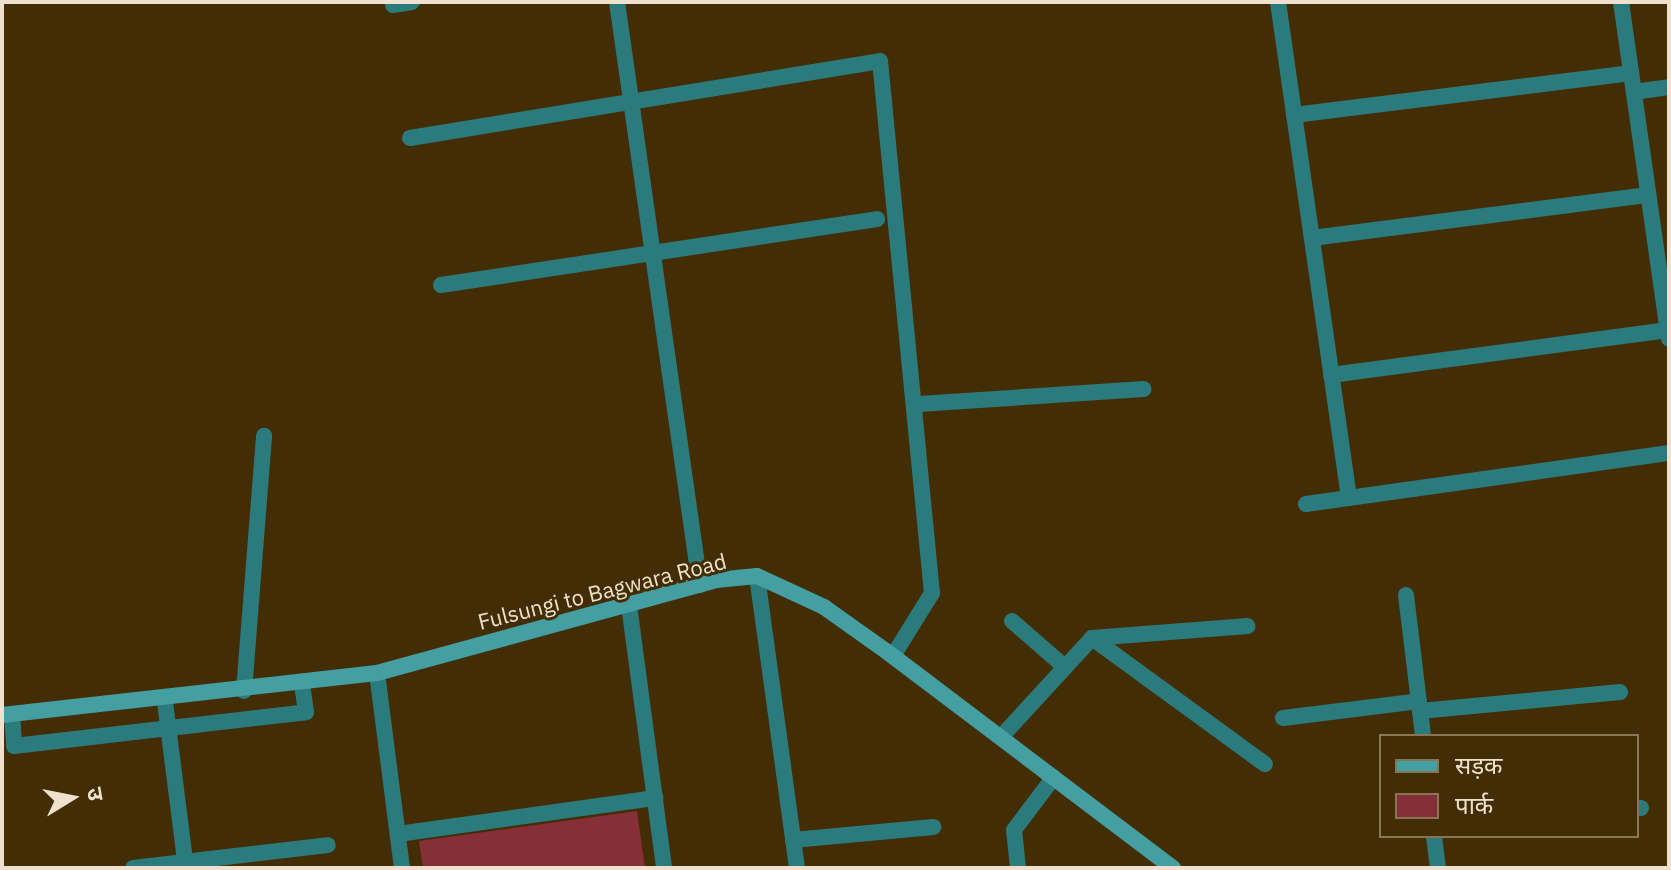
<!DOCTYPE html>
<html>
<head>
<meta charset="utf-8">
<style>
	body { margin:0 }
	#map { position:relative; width:1671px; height:870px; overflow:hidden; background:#432d05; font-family:"IBM Plex Sans","Noto Sans Devanagari",sans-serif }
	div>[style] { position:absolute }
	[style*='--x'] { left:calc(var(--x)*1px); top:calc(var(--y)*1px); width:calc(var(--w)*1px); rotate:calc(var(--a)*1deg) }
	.green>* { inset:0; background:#862f38 }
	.street>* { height:16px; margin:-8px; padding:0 8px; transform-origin:8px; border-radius:8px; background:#2b7b7d }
	.secondary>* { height:16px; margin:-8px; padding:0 8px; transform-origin:8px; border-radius:8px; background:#449fa2 }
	span { translate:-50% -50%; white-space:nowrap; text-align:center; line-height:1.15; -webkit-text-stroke:6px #432d05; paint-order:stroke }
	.street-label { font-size:22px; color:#efe1cd }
	.frame { position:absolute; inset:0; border:4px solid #efe1cd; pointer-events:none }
	.legend { position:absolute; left:1379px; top:734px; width:260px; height:104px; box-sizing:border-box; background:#432d05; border:2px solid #887555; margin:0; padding:10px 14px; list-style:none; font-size:24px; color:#efe1cd }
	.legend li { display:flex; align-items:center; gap:16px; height:40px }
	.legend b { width:40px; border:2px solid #887555 }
	.north { position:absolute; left:32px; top:758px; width:80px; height:80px; -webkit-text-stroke:6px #432d05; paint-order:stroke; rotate:80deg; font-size:22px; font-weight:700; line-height:32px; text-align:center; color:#efe1cd }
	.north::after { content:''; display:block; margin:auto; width:28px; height:36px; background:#efe1cd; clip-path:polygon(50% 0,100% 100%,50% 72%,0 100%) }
</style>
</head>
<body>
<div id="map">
	<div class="green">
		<div style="clip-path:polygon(637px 811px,645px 868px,423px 868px,419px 841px)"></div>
	</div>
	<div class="street">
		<div style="--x:617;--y:2;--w:589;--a:81.9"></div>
		<div style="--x:1278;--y:2;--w:501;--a:81.85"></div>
		<div style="--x:1621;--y:2;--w:340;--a:81.9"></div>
		<div style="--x:393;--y:5;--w:19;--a:-9"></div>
		<div style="--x:1634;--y:92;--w:35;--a:-8"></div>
		<div style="--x:1294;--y:115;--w:340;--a:-7.1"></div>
		<div style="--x:410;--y:138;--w:476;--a:-9.3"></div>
		<div style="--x:880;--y:61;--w:535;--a:84.42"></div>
		<div style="--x:932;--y:593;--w:74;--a:121.8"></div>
		<div style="--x:1312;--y:238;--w:339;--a:-7.3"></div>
		<div style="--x:441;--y:285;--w:441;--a:-8.6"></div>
		<div style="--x:1331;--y:375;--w:340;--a:-7.6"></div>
		<div style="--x:919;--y:404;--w:225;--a:-3.8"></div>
		<div style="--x:1306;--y:504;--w:367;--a:-8"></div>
		<div style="--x:757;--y:576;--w:295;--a:82.2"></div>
		<div style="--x:1406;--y:595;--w:142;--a:83.1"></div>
		<div style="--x:629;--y:605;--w:265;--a:82.4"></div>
		<div style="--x:1012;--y:621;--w:70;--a:41"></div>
		<div style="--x:1092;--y:638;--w:214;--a:36.1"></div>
		<div style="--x:377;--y:673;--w:197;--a:82.7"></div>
		<div style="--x:244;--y:691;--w:256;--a:-85.5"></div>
		<div style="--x:165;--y:702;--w:167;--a:82.8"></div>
		<div style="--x:1420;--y:711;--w:201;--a:-5.4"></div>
		<div style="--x:12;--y:714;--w:32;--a:86"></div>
		<div style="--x:14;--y:746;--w:294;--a:-6.6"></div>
		<div style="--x:306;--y:712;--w:29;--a:-98"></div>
		<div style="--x:1283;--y:718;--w:137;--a:-7.1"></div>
		<div style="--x:1001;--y:737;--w:134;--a:-47.4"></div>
		<div style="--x:1092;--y:638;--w:156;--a:-4.4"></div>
		<div style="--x:1637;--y:808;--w:4;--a:0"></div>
		<div style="--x:398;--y:834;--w:260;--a:-8"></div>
		<div style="--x:1434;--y:836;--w:32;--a:83"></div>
		<div style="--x:793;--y:840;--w:141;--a:-5.3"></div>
		<div style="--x:133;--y:868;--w:196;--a:-6.7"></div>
		<div style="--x:1018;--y:868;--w:38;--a:-96"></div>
		<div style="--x:1014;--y:830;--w:66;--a:-53"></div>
	</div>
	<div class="secondary">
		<div style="--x:2;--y:715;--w:377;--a:-6.4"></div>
		<div style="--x:377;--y:673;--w:352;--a:-15.3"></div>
		<div style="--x:716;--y:580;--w:41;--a:-5.6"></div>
		<div style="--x:757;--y:576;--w:74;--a:24.8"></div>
		<div style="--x:824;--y:607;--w:76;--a:35.4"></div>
		<div style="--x:886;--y:651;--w:360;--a:37.1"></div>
	</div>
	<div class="street-label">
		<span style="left:602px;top:591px;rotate:-14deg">Fulsungi to Bagwara Road</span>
	</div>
	<div class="frame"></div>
	<ul class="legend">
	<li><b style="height:10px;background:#449fa2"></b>सड़क</li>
	<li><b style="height:22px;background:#862f38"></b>पार्क</li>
	</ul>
	<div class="north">उ</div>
</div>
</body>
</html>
